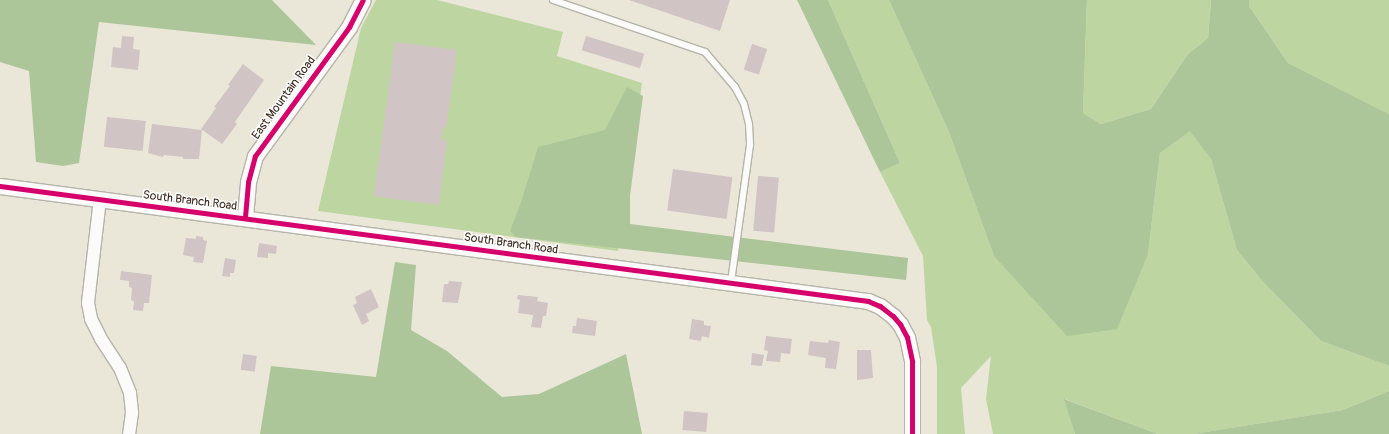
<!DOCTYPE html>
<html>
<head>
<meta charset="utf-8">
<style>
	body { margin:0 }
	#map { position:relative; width:1389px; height:434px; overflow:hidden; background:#eae7d9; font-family:Pangolin,sans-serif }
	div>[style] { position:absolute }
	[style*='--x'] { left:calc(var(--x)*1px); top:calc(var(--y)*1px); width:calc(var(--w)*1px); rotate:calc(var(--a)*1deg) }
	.green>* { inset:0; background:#bdd5a1 }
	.forest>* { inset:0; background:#acc69a }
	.building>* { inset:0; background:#d1c4c4; transform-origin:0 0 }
	.roads { filter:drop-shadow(1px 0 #b6b3a9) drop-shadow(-1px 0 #b6b3a9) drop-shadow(0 1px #b6b3a9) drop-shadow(0 -1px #b6b3a9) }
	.service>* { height:6px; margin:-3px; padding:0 3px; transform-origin:3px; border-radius:3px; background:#fcfbf9 }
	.minor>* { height:12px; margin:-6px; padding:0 6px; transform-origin:6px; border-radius:6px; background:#fcfbf9 }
	.tertiary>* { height:15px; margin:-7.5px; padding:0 7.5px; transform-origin:7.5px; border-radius:7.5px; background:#fcfbf9 }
	.cycleway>* { height:5px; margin:-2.5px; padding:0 2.5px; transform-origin:2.5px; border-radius:2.5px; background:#d6006c }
	span { translate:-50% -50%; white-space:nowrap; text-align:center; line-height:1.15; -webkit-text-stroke:3px #fff; paint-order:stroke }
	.street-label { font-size:12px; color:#3b2a1e }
</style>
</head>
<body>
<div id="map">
	<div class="green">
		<div style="clip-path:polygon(376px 0,437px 0,563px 32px,557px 56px,642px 83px,618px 251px,318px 211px,361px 28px)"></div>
		<div style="clip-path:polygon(828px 0,889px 0,949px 132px,994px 256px,1148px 254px,1160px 153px,1190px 130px,1211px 159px,1237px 250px,1265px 284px,1321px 341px,1389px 366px,1389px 391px,1343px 410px,1193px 434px,1158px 434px,1065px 399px,1075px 434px,993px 434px,986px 399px,991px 356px,961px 388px,965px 434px,937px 434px,937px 367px,931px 327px,927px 320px,923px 256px,880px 172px,900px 163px)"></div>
		<div style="clip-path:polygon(1087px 0,1211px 0,1208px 38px,1188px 54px,1151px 109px,1101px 124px,1083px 113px)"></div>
		<div style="clip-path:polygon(1249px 0,1389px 0,1389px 114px,1288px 63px,1249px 6px)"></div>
	</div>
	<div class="forest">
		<div style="clip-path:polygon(0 0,272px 0,316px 45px,99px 22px,79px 163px,63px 166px,36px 162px,29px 71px,0 62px)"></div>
		<div style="clip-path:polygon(797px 0,828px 0,900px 163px,880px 172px)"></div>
		<div style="clip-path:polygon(889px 0,1087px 0,1083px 113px,1101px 124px,1151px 109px,1188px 54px,1208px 38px,1211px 0,1249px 0,1249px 6px,1288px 63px,1389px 114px,1389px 366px,1321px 341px,1265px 284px,1237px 250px,1211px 159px,1190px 131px,1160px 153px,1148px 254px,1117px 329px,1067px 336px,994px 256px,949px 132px)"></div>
		<div style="clip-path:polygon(627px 87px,643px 96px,630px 196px,630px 224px,908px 258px,906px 280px,516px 237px,510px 231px,521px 202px,538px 147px,605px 130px)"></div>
		<div style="clip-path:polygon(395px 262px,416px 265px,411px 330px,447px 351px,502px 397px,539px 394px,626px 354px,642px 434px,260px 434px,271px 366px,376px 377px)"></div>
		<div style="clip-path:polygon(1389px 391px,1389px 434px,1193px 434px,1343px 410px)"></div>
		<div style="clip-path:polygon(1064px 399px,1158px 434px,1075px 434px)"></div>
	</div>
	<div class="building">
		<div style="clip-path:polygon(629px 0,730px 0,720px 31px)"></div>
		<div style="clip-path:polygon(122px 36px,134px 37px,133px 49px,140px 50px,138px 70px,111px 67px,113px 47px,121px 48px)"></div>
		<div style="left:586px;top:36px;width:61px;height:15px;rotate:17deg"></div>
		<div style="clip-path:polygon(395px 42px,457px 50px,446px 128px,443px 128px,441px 139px,447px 140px,439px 205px,374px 196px)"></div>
		<div style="left:752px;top:44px;width:16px;height:27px;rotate:18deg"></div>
		<div style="clip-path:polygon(243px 64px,264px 80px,235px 122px,237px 124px,222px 144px,201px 129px,216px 108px,214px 107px,230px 86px,228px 85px)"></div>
		<div style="left:107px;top:117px;width:39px;height:30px;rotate:6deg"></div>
		<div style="clip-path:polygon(152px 124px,202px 130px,199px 159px,183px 159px,183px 157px,164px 155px,163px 157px,148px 153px)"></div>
		<div style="left:673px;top:169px;width:60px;height:42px;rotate:8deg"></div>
		<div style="left:758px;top:176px;width:21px;height:55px;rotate:5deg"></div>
		<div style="clip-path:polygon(196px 236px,203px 237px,203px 240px,207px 241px,203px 263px,193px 262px,194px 257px,183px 255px,186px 238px,196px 239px)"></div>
		<div style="clip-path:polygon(259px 243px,277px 246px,276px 254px,268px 253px,268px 258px,257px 257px)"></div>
		<div style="clip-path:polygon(225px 258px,236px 260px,234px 273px,230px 273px,230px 277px,222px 276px)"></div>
		<div style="clip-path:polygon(121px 271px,152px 275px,149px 303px,144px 303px,143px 311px,133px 310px,134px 301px,131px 300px,132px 288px,129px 287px,129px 281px,120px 280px)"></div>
		<div style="clip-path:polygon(449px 281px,462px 282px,458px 303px,442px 302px,444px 284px,448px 284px)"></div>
		<div style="clip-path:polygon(371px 289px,379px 307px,366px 314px,369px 321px,362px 325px,353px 305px,357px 303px,355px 297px)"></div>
		<div style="clip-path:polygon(518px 295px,538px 297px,537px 301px,548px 303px,546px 316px,543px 316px,541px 328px,531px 327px,533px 315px,518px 313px,520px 300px,517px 299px)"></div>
		<div style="clip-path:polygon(577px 318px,597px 321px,595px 336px,572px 333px,573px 326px,576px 326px)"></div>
		<div style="clip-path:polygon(692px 319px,704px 321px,704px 325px,711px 326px,709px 338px,702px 336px,701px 341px,689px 339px)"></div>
		<div style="clip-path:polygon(766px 336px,792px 339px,790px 354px,781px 353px,780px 362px,766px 361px,768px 351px,764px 350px)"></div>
		<div style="clip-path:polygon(829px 340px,840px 342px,836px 369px,825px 368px,826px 358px,808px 355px,810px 341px,828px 343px)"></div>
		<div style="clip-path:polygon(857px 350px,871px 350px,873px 378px,857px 380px)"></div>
		<div style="clip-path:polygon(752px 353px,764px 355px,762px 366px,751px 365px)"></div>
		<div style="left:243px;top:354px;width:14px;height:16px;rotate:8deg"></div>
		<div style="left:684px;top:411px;width:24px;height:19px;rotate:5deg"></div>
	</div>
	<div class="roads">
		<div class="service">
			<div style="--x:553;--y:0;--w:161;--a:18.9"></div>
			<div style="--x:705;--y:52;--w:46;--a:49.4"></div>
			<div style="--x:735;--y:87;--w:19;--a:62"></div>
			<div style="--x:744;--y:104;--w:21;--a:76"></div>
			<div style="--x:749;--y:124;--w:21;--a:87"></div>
			<div style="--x:750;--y:145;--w:138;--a:97.9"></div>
		</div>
		<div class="minor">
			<div style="--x:100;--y:199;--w:105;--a:96.6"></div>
			<div style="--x:88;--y:303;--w:16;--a:79"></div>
			<div style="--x:91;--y:319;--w:22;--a:63"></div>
			<div style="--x:101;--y:339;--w:35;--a:57"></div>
			<div style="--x:120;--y:368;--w:27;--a:68"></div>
			<div style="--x:130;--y:393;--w:20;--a:84"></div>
			<div style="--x:132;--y:413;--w:21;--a:98"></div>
		</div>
		<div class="tertiary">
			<div style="--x:0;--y:186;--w:876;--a:7.55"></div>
			<div style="--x:868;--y:301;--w:13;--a:23"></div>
			<div style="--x:880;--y:306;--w:16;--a:38"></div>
			<div style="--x:893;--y:316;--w:11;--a:49"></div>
			<div style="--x:900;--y:324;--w:15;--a:62"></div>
			<div style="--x:907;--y:337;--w:25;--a:78"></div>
			<div style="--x:912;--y:361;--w:73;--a:90"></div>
			<div style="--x:245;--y:217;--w:35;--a:-85"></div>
			<div style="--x:248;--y:182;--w:27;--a:-75"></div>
			<div style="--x:255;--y:156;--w:160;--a:-53.9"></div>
			<div style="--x:349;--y:27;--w:30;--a:-63"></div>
		</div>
	</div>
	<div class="cycleway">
		<div style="--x:0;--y:186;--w:876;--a:7.55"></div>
		<div style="--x:868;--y:301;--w:13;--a:23"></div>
		<div style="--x:880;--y:306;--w:16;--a:38"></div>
		<div style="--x:893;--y:316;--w:11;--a:49"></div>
		<div style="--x:900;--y:324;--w:15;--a:62"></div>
		<div style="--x:907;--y:337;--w:25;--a:78"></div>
		<div style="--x:912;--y:361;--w:73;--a:90"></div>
		<div style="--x:245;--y:217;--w:35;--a:-85"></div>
		<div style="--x:248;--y:182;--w:27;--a:-75"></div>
		<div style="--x:255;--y:156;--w:160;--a:-53.9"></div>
		<div style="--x:349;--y:27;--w:30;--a:-63"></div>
	</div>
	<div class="street-label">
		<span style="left:284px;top:98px;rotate:-54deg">East Mountain Road</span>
		<span style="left:190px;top:201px;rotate:7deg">South Branch Road</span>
		<span style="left:511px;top:244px;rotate:8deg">South Branch Road</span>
	</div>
</div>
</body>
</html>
